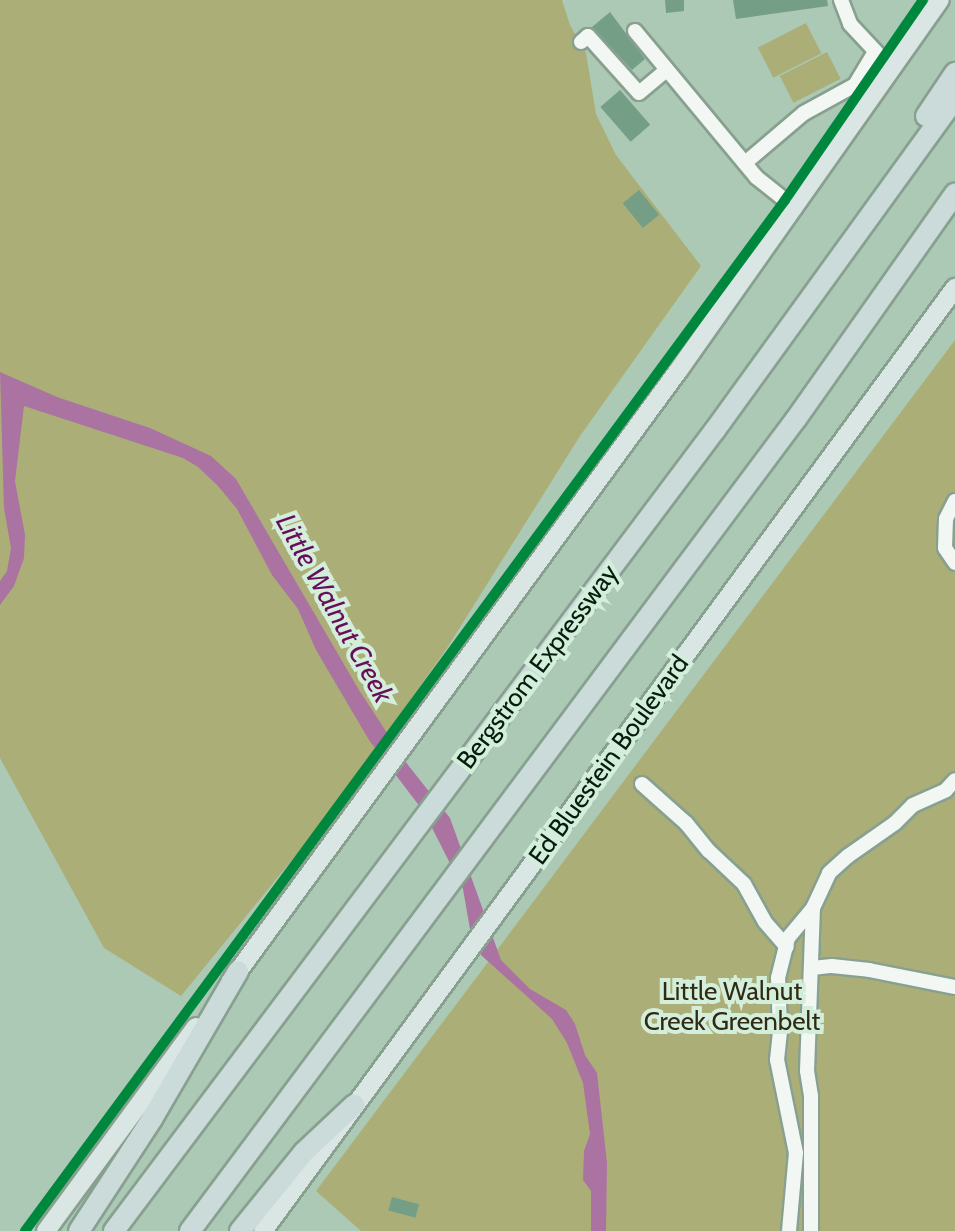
<!DOCTYPE html>
<html>
<head>
<meta charset="utf-8">
<style>
	body { margin:0 }
	#map { position:relative; width:955px; height:1231px; overflow:hidden; background:#abc9b4; font-family:Cabin,sans-serif }
	div>[style] { position:absolute }
	[style*='--x'] { left:calc(var(--x)*1px); top:calc(var(--y)*1px); width:calc(var(--w)*1px); rotate:calc(var(--a)*1deg) }
	.green>* { inset:0; background:#acae77; transform-origin:0 0 }
	.water>* { inset:0; background:#ab73a2 }
	.building>* { inset:0; background:#759e87; transform-origin:0 0 }
	.roads { filter:drop-shadow(2px 0 #88a090) drop-shadow(-2px 0 #88a090) drop-shadow(0 2px #88a090) drop-shadow(0 -2px #88a090) }
	.minor>* { height:14px; margin:-7px; padding:0 7px; transform-origin:7px; border-radius:7px; background:#f2f7f4 }
	.major>* { height:18px; margin:-9px; padding:0 9px; transform-origin:9px; border-radius:9px; background:#dae6e4 }
	.highway>* { height:20px; margin:-10px; padding:0 10px; transform-origin:10px; border-radius:10px; background:#cadbda }
	.cycleway>* { height:10px; margin:-5px; padding:0 5px; transform-origin:5px; border-radius:5px; background:#00873e }
	span { translate:-50% -50%; white-space:nowrap; text-align:center; line-height:1.15; -webkit-text-stroke:8px #d3efdb; paint-order:stroke }
	.street-label { font-size:26px; color:#061c0e }
	.park-label { font-size:26px; color:#302a14 }
	.water-label { font-size:28px; color:#670e5b; font-style:italic }
</style>
</head>
<body>
<div id="map">
	<div class="green">
		<div style="clip-path:polygon(0 0,562px 0,570px 25px,586px 53px,596px 114px,616px 155px,701px 266px,580px 436px,447px 648px,335px 807px,181px 996px,104px 948px,0 758px)"></div>
		<div style="left:806px;top:23px;width:34px;height:54px;rotate:63deg"></div>
		<div style="left:827px;top:52px;width:30px;height:53px;rotate:63deg"></div>
		<div style="clip-path:polygon(955px 340px,955px 1231px,361px 1231px,316px 1191px)"></div>
	</div>
	<div class="water">
		<div style="clip-path:polygon(0 372px,57px 397px,150px 428px,211px 456px,236px 479px,359px 690px,408px 765px,450px 818px,501px 960px,530px 989px,566px 1010px,575px 1024px,585px 1055px,597px 1073px,607px 1163px,606px 1231px,591px 1231px,591px 1191px,583px 1180px,584px 1151px,590px 1134px,583px 1083px,567px 1043px,552px 1019px,481px 955px,471px 935px,463px 889px,424px 812px,369px 740px,316px 650px,298px 609px,272px 575px,237px 509px,218px 486px,198px 467px,183px 458px,24px 406px,15px 481px,25px 535px,24px 558px,14px 586px,0 605px,0 581px,7px 571px,11px 548px,4px 508px)"></div>
	</div>
	<div class="building">
		<div style="clip-path:polygon(665px 0,684px 0,684px 11px,666px 13px)"></div>
		<div style="clip-path:polygon(733px 0,827px 0,828px 6px,736px 19px)"></div>
		<div style="clip-path:polygon(610px 12px,645px 59px,632px 70px,592px 27px)"></div>
		<div style="left:620px;top:90px;width:46px;height:26px;rotate:49deg"></div>
		<div style="left:639px;top:190px;width:32px;height:21px;rotate:51deg"></div>
		<div style="left:392px;top:1197px;width:28px;height:14px;rotate:15deg"></div>
	</div>
	<div class="roads">
		<div class="minor">
			<div style="--x:841;--y:0;--w:26;--a:69"></div>
			<div style="--x:850;--y:24;--w:62;--a:47"></div>
			<div style="--x:635;--y:31;--w:190;--a:50.3"></div>
			<div style="--x:756;--y:177;--w:50;--a:38.5"></div>
			<div style="--x:581;--y:42;--w:9;--a:-41"></div>
			<div style="--x:588;--y:36;--w:76;--a:48.2"></div>
			<div style="--x:639;--y:93;--w:35;--a:-40"></div>
			<div style="--x:745;--y:163;--w:77;--a:-40.3"></div>
			<div style="--x:804;--y:113;--w:58;--a:-28.8"></div>
			<div style="--x:855;--y:85;--w:39;--a:-59"></div>
			<div style="--x:955;--y:501;--w:20;--a:117"></div>
			<div style="--x:946;--y:519;--w:29;--a:92"></div>
			<div style="--x:945;--y:548;--w:18;--a:56"></div>
			<div style="--x:642;--y:784;--w:59;--a:41.6"></div>
			<div style="--x:686;--y:823;--w:36;--a:51"></div>
			<div style="--x:709;--y:851;--w:48;--a:43.3"></div>
			<div style="--x:744;--y:884;--w:43;--a:61.1"></div>
			<div style="--x:765;--y:922;--w:33;--a:49"></div>
			<div style="--x:812;--y:968;--w:20;--a:-6"></div>
			<div style="--x:832;--y:966;--w:37;--a:6"></div>
			<div style="--x:869;--y:970;--w:88;--a:11.2"></div>
			<div style="--x:789;--y:1231;--w:78;--a:-84.9"></div>
			<div style="--x:796;--y:1153;--w:95;--a:-101.5"></div>
			<div style="--x:777;--y:1060;--w:31;--a:-84"></div>
			<div style="--x:780;--y:1029;--w:51;--a:-92.2"></div>
			<div style="--x:778;--y:978;--w:41;--a:-76"></div>
			<div style="--x:788;--y:938;--w:39;--a:-50"></div>
			<div style="--x:811;--y:1231;--w:135;--a:-90"></div>
			<div style="--x:811;--y:1096;--w:25;--a:-99"></div>
			<div style="--x:807;--y:1071;--w:163;--a:-87.9"></div>
			<div style="--x:813;--y:908;--w:38;--a:-65"></div>
			<div style="--x:829;--y:873;--w:25;--a:-42"></div>
			<div style="--x:848;--y:856;--w:57;--a:-35.1"></div>
			<div style="--x:895;--y:823;--w:25;--a:-45"></div>
			<div style="--x:913;--y:805;--w:36;--a:-24"></div>
			<div style="--x:946;--y:790;--w:13;--a:-48"></div>
		</div>
		<div class="major">
			<div style="--x:231;--y:981;--w:756;--a:-53.77"></div>
			<div style="--x:678;--y:371;--w:454;--a:-54.8"></div>
			<div style="--x:46;--y:1231;--w:253;--a:-53.7"></div>
			<div style="--x:263;--y:1231;--w:1170;--a:-53.73"></div>
		</div>
		<div class="highway">
			<div style="--x:926;--y:116;--w:52;--a:-56"></div>
			<div style="--x:79;--y:1231;--w:134;--a:-56.9"></div>
			<div style="--x:152;--y:1119;--w:171;--a:-59.8"></div>
			<div style="--x:114;--y:1231;--w:1001;--a:-53.12"></div>
			<div style="--x:715;--y:430;--w:410;--a:-54.1"></div>
			<div style="--x:190;--y:1231;--w:1013;--a:-53.27"></div>
			<div style="--x:796;--y:419;--w:276;--a:-54.8"></div>
			<div style="--x:240;--y:1231;--w:102;--a:-51"></div>
			<div style="--x:304;--y:1152;--w:69;--a:-43.2"></div>
		</div>
	</div>
	<div class="cycleway">
		<div style="--x:25;--y:1231;--w:1281;--a:-53.6"></div>
		<div style="--x:785;--y:200;--w:243;--a:-55.4"></div>
	</div>
	<div class="street-label">
		<span style="left:538px;top:667px;rotate:-53deg">Bergstrom Expressway</span>
		<span style="left:609px;top:760px;rotate:-54deg">Ed Bluestein Boulevard</span>
	</div>
	<div class="park-label">
		<span style="left:732px;top:1007px">Little Walnut<br>Creek Greenbelt</span>
	</div>
	<div class="water-label">
		<span style="left:335px;top:608px;rotate:61deg">Little Walnut Creek</span>
	</div>
</div>
</body>
</html>
